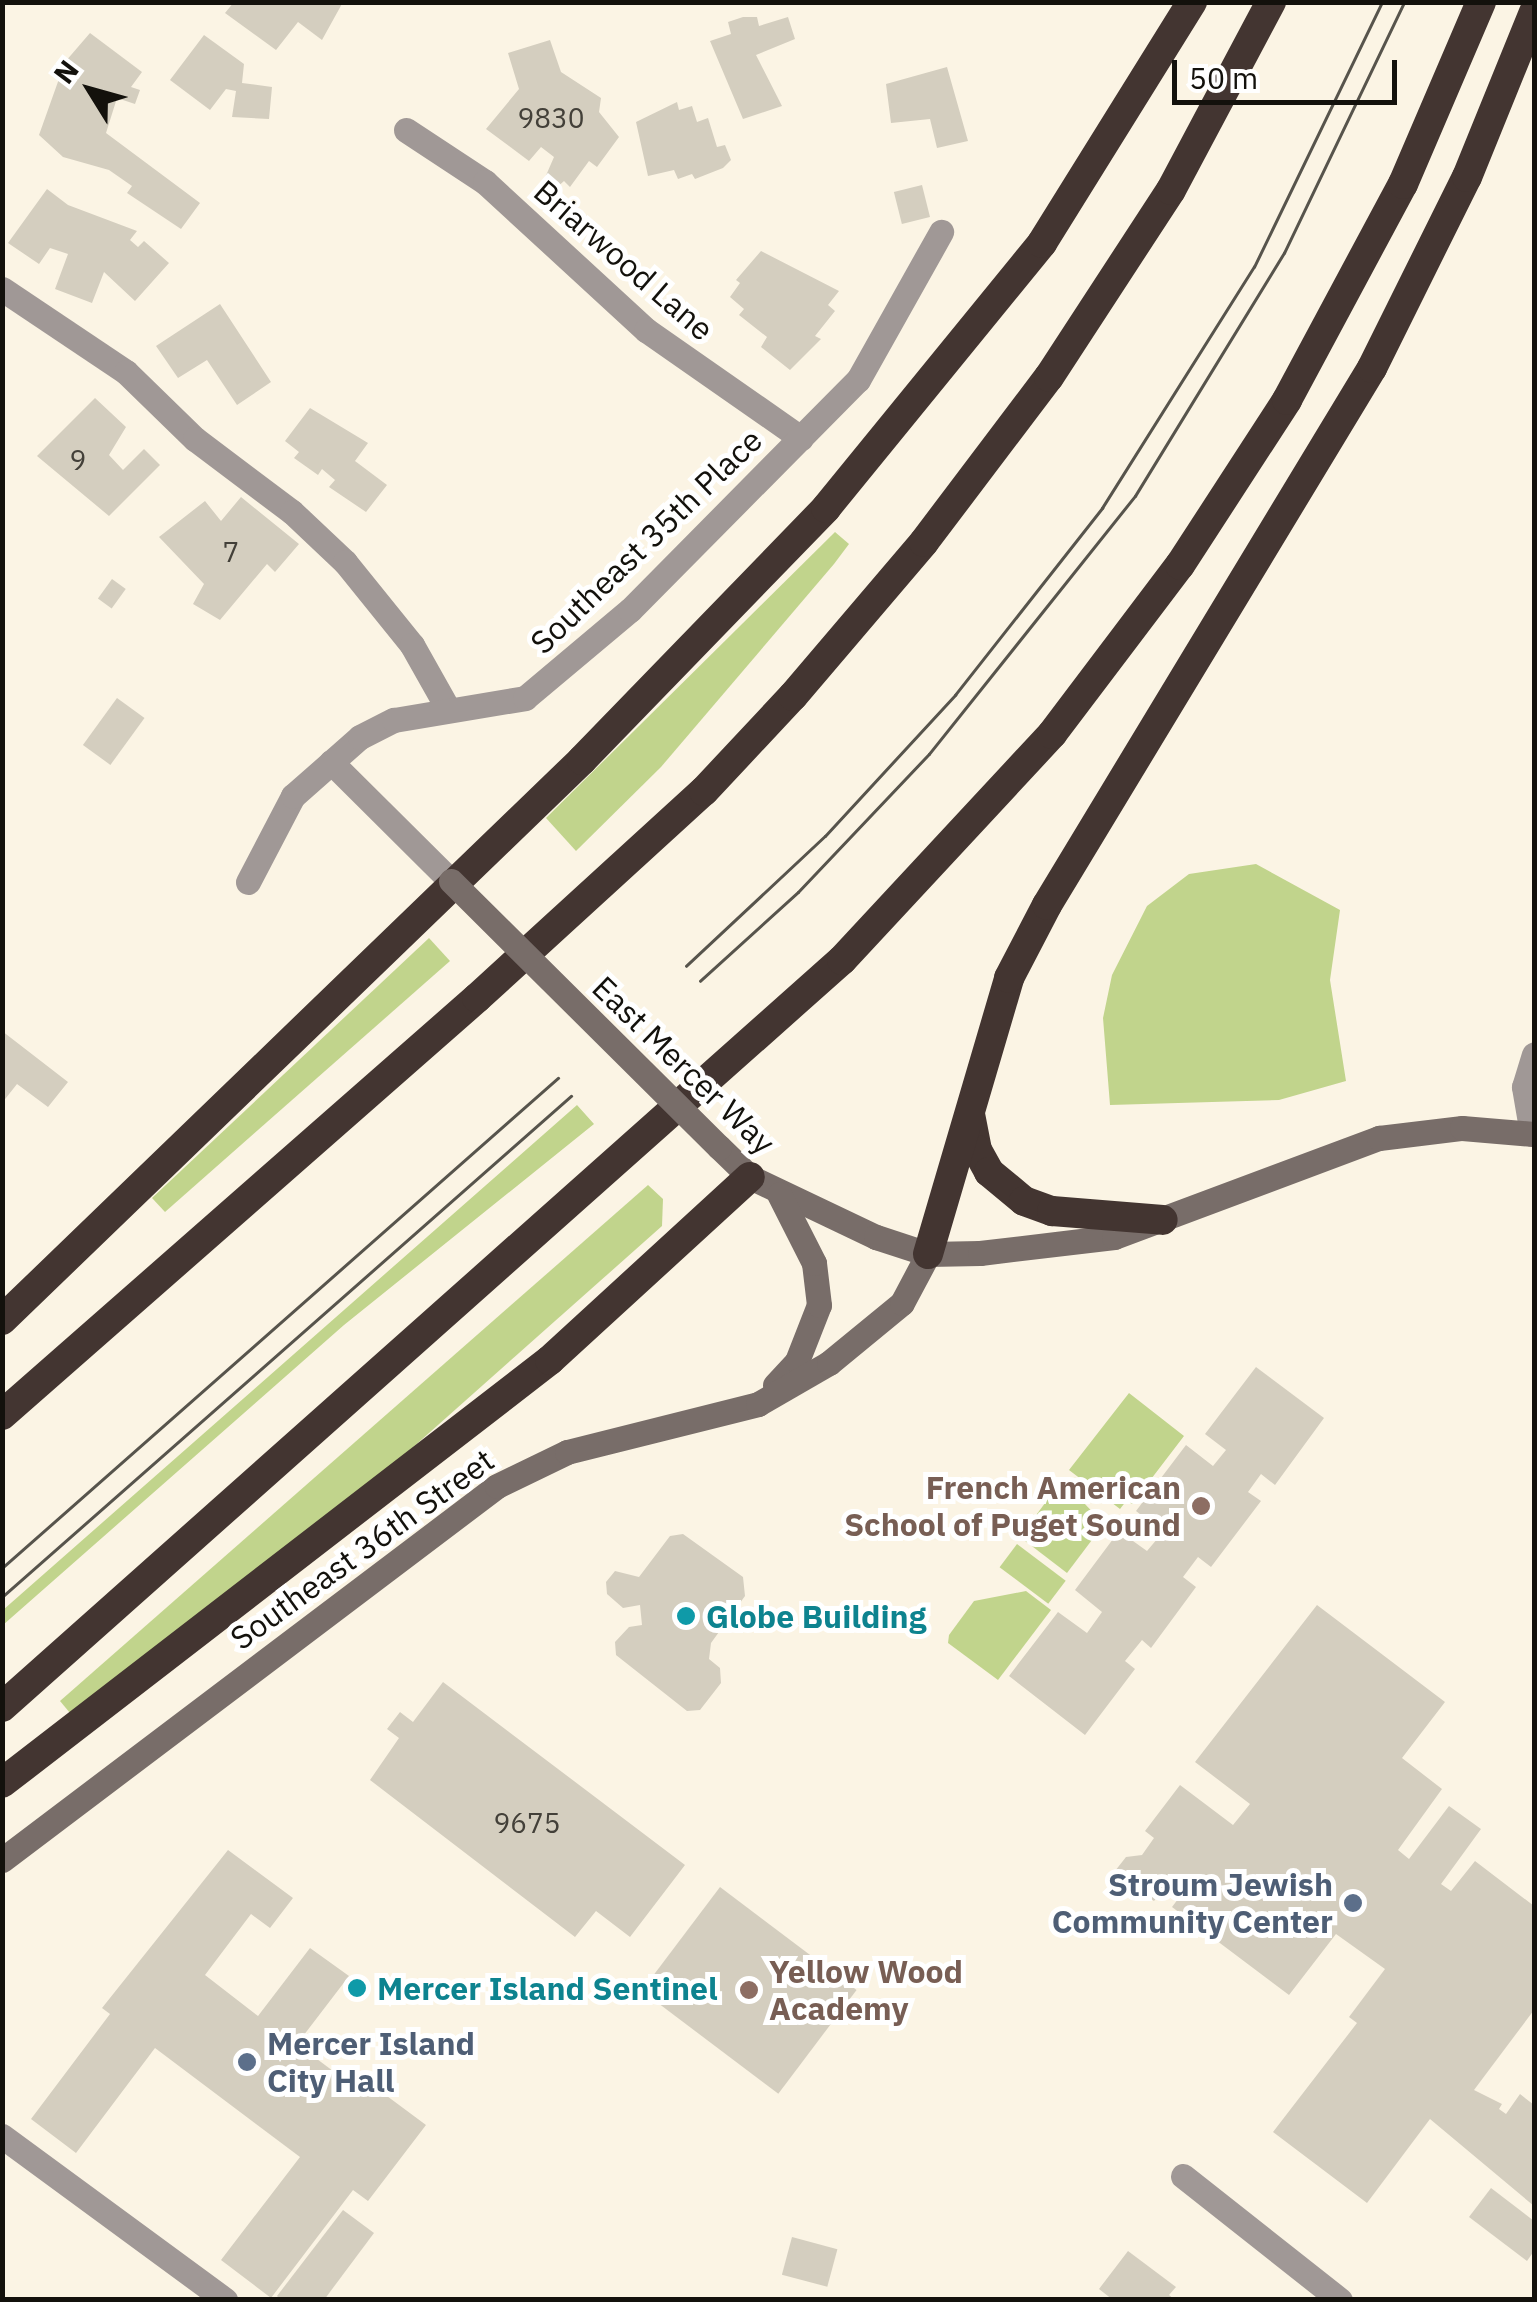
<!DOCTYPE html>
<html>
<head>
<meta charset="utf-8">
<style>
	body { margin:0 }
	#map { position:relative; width:1537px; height:2302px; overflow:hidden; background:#fbf4e4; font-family:"IBM Plex Sans",sans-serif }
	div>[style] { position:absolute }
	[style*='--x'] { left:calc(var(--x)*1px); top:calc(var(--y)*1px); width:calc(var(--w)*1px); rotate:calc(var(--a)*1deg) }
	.green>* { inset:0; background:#c1d48c; transform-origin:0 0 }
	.building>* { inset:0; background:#d4cebf; transform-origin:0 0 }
	.street>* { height:25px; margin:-12.5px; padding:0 12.5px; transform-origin:12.5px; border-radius:12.5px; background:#a09896 }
	.secondary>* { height:25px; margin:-12.5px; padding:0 12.5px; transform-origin:12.5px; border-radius:12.5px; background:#786d69 }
	.highway>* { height:30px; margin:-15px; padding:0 15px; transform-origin:15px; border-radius:15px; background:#433531 }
	.tram>* { height:2.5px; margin:-1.25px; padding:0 1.25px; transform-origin:1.25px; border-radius:1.25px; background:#57544c }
	.secondary-bridge>* { height:25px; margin:-12.5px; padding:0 12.5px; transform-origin:12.5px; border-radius:12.5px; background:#786d69 }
	.dots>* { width:28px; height:28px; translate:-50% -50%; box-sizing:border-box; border:5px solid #fff; border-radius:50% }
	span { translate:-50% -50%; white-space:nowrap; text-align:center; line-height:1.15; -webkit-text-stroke:10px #fff; paint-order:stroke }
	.number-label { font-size:28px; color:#434039 }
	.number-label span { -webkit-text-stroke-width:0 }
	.street-label { font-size:32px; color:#13110c }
	.education-label { font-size:32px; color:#785e54; font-weight:700 }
	.right { translate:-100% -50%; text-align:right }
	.left { translate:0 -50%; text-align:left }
	.culture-label { font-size:32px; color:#0d838f; font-weight:700 }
	.service-label { font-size:32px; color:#4e5e75; font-weight:700 }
	.frame { position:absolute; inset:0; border:5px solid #13110c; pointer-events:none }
	.north { position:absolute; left:40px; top:40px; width:100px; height:100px; -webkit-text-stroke:8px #fff; paint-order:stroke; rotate:307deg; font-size:28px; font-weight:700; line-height:40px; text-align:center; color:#13110c }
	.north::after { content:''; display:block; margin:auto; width:35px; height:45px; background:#13110c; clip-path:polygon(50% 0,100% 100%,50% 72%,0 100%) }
	.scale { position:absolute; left:1172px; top:60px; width:225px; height:45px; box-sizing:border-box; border:5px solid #13110c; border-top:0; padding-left:12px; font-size:30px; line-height:35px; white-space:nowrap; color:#13110c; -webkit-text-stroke:8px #fff; paint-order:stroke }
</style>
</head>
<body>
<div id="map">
	<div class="green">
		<div style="clip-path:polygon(835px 532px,849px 544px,834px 564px,661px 767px,576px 851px,546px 818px)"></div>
		<div style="clip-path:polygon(1256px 864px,1340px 910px,1330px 980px,1346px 1081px,1279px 1100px,1110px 1105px,1103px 1018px,1112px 975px,1147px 906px,1189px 874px)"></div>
		<div style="clip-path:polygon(429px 938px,450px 961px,165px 1212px,152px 1198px)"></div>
		<div style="clip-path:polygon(577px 1105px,594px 1124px,344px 1325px,3px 1625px,3px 1610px)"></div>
		<div style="clip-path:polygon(648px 1185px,663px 1199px,662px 1226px,393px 1465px,70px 1713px,60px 1701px)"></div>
		<div style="clip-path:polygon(1129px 1393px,1184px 1436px,1132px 1504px,1127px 1500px,1120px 1509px,1069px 1470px)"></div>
		<div style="clip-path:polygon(1062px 1480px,1104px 1524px,1067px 1573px,1020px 1537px)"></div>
		<div style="left:1017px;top:1544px;width:61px;height:29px;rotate:37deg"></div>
		<div style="clip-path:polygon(1026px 1591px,1051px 1610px,998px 1680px,948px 1643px,949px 1635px,974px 1601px)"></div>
	</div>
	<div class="building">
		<div style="clip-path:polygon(234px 2px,343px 2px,322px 40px,298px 22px,276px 50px,225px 13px)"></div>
		<div style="clip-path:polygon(743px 17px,757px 17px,759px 26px,788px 17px,795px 39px,756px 55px,782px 106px,743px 119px,710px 41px,731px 34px,728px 22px)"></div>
		<div style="clip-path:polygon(90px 33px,142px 72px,131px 87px,140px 90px,135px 104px,117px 98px,106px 133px,200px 203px,181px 229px,127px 193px,132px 186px,109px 170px,63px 157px,39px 135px,65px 62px)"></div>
		<div style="clip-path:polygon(204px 35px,244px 64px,242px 83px,272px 87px,269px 119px,232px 117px,236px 91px,226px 89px,210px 110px,170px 80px)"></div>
		<div style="clip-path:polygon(550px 40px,561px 72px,601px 98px,599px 112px,619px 137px,597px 167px,589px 161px,570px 187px,564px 181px,555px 189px,544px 180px,554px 157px,541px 147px,529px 161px,486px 129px,519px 89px,508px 53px)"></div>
		<div style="clip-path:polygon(947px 67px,968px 141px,937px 148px,930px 119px,891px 123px,886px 84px)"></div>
		<div style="clip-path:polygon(677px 102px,679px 110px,692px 106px,697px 122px,708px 118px,717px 147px,725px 145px,731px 160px,723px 168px,695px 179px,692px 174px,678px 179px,674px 170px,648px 176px,636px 122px)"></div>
		<div style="left:922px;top:185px;width:33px;height:29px;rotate:76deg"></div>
		<div style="clip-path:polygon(47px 189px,68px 205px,137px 231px,130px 240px,138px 247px,144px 241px,169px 263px,135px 301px,104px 272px,92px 303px,55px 289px,68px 254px,50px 248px,39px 264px,8px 243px)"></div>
		<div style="clip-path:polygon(761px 251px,839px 291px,828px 305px,835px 311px,815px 336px,821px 339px,790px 370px,761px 347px,767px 337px,739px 315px,744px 309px,730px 297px,740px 283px,736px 280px)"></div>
		<div style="clip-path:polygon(220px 304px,271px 382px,237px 405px,207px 360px,178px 378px,156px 346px)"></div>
		<div style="clip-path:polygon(95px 398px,126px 427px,109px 455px,123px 470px,144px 449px,160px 465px,109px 516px,37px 456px)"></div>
		<div style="clip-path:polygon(310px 408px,368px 443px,355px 461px,387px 485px,366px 512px,329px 487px,335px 480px,322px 469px,318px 475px,294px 458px,299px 452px,285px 441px)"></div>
		<div style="clip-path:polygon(241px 497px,299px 544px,275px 572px,267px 564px,220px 620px,193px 604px,204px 584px,159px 537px,205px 501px,221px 521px)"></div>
		<div style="left:112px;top:579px;width:17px;height:24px;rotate:36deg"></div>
		<div style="left:117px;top:698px;width:34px;height:58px;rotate:36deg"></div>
		<div style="clip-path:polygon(2px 1031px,68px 1082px,48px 1107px,17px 1084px,2px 1103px)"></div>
		<div style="clip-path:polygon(1256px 1367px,1324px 1418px,1275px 1485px,1261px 1474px,1248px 1492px,1261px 1501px,1211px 1567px,1198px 1557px,1183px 1577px,1196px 1587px,1151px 1648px,1142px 1640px,1125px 1661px,1135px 1669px,1085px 1735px,1009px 1676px,1058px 1612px,1087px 1633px,1102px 1612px,1075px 1590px,1119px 1531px,1147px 1551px,1163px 1532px,1136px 1511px,1186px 1445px,1213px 1466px,1226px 1450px,1205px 1434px)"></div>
		<div style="clip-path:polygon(683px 1534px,743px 1577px,745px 1596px,711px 1643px,709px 1659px,720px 1668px,721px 1683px,700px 1710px,687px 1711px,616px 1655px,615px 1642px,629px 1627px,642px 1625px,640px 1605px,623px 1608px,607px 1594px,606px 1582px,615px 1571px,639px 1577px,670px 1536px)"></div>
		<div style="clip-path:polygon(1317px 1605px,1445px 1702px,1402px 1758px,1442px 1789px,1398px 1850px,1409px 1859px,1449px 1806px,1481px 1829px,1441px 1884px,1451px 1891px,1475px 1861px,1534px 1906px,1534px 2010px,1474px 2090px,1502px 2104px,1499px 2109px,1506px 2114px,1520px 2094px,1534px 2105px,1534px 2206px,1430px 2119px,1367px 2203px,1273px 2132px,1357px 2023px,1349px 2017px,1385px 1969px,1336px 1934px,1289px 1995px,1172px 1907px,1181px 1895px,1167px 1884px,1154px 1901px,1115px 1871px,1126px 1857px,1142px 1855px,1154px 1838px,1145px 1831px,1180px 1785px,1233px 1825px,1250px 1804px,1195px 1762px)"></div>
		<div style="clip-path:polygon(443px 1682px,685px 1865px,630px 1937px,596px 1911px,575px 1937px,370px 1780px,399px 1738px,387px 1729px,400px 1712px,413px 1722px)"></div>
		<div style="clip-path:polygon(228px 1850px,293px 1898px,270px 1928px,251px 1914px,205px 1975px,258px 2016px,310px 1948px,349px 1976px,297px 2044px,353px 2086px,360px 2076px,426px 2125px,368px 2201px,353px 2190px,271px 2298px,221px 2260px,300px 2157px,155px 2048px,76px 2153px,31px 2119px,110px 2014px,102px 2008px)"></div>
		<div style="left:720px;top:1887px;width:171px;height:130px;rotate:37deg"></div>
		<div style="clip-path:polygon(1491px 2188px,1534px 2221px,1534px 2251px,1527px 2261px,1469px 2217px)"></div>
		<div style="clip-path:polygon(343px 2210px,374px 2233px,324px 2300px,281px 2300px,277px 2296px)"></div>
		<div style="left:792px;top:2237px;width:47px;height:39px;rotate:15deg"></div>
		<div style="clip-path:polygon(1128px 2251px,1176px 2287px,1169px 2295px,1175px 2300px,1113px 2300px,1099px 2289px)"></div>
	</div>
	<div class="street">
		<div style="--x:406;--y:130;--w:95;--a:33.4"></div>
		<div style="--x:485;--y:182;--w:219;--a:42.6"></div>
		<div style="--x:646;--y:330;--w:189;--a:34.9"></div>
		<div style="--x:2;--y:289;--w:149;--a:33.8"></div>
		<div style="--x:126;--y:372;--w:96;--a:44.2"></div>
		<div style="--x:195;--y:439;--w:121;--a:37"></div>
		<div style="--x:292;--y:512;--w:73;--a:43.3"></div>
		<div style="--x:345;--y:562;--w:107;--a:51.1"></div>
		<div style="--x:412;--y:645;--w:73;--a:60.6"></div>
		<div style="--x:331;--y:762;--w:169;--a:44.8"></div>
		<div style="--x:248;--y:882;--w:97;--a:-62.4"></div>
		<div style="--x:293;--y:796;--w:89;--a:-41.4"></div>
		<div style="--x:360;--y:737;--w:38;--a:-27"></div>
		<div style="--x:394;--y:720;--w:133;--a:-9.5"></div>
		<div style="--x:525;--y:698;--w:137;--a:-40"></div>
		<div style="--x:630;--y:610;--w:324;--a:-45.3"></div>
		<div style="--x:858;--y:380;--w:170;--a:-60.7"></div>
		<div style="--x:1532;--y:1134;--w:48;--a:-99.7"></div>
		<div style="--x:1524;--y:1087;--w:34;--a:-73"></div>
		<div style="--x:2;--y:2136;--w:277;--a:36.3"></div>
		<div style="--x:1183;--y:2176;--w:200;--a:38.3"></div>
	</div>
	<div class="secondary">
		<div style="--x:719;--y:1147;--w:43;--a:44.1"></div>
		<div style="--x:750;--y:1177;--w:140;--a:25.5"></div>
		<div style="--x:876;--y:1237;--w:55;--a:18.1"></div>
		<div style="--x:928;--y:1254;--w:52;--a:-1.1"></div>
		<div style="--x:980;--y:1253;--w:135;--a:-6.8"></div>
		<div style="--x:1114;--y:1237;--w:283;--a:-20.5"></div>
		<div style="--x:1379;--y:1138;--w:84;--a:-6.9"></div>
		<div style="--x:1462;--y:1128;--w:72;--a:4.8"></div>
		<div style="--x:775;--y:1385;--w:33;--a:-47"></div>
		<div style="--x:797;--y:1361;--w:60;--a:-68.6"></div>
		<div style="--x:819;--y:1305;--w:42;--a:-96.8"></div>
		<div style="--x:814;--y:1263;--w:77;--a:-116.9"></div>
		<div style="--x:2;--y:1860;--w:620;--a:-37.07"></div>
		<div style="--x:497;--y:1486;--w:78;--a:-25.9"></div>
		<div style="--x:567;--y:1452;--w:197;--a:-14.1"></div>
		<div style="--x:758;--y:1404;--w:82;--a:-30"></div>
		<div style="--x:829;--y:1363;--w:94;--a:-39.4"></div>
		<div style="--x:902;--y:1303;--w:55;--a:-62"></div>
	</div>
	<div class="highway">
		<div style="--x:970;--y:1114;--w:37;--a:79"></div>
		<div style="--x:977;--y:1150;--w:25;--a:61"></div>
		<div style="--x:989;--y:1172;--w:45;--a:39.6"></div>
		<div style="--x:1024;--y:1201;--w:30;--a:20"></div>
		<div style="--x:1052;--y:1211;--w:111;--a:4.6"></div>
		<div style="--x:928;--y:1254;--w:288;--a:-73.6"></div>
		<div style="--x:1009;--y:978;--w:82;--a:-62.5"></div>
		<div style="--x:1047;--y:905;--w:628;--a:-58.82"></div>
		<div style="--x:1372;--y:368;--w:213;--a:-63.6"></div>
		<div style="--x:1467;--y:177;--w:178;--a:-67.9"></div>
		<div style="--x:2;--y:1320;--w:806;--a:-43.99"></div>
		<div style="--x:582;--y:760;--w:351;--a:-45.9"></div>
		<div style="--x:826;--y:508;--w:342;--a:-50.8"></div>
		<div style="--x:1042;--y:243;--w:284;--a:-58.1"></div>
		<div style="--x:2;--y:1415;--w:632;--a:-41.28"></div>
		<div style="--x:477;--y:998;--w:307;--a:-42.4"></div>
		<div style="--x:704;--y:791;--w:130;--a:-46.9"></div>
		<div style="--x:793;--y:696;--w:202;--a:-49.6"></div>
		<div style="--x:924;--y:542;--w:207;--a:-52.9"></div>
		<div style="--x:1049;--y:377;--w:223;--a:-56.9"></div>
		<div style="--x:1171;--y:190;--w:213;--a:-62"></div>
		<div style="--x:2;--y:1707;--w:1124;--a:-41.65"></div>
		<div style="--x:842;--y:960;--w:309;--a:-47.1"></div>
		<div style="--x:1052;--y:734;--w:212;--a:-52.9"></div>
		<div style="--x:1180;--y:565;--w:197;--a:-57"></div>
		<div style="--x:1287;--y:400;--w:245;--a:-61.8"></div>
		<div style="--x:1403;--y:184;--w:198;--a:-66.8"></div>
		<div style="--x:2;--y:1783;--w:692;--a:-37.66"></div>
		<div style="--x:550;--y:1360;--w:271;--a:-42.5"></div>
	</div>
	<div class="tram">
		<div style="--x:686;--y:966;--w:190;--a:-43.1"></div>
		<div style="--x:825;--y:836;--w:192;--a:-47.3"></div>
		<div style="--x:955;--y:695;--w:238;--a:-51.8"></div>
		<div style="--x:1102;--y:508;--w:285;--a:-57.8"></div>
		<div style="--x:1254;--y:267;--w:294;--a:-64.2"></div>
		<div style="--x:700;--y:981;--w:132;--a:-42.2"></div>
		<div style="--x:798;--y:892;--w:190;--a:-46.5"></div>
		<div style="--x:929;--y:754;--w:330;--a:-51.4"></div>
		<div style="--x:1135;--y:496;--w:285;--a:-58.5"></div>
		<div style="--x:1284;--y:253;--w:278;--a:-64.4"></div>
		<div style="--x:2;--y:1568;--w:741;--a:-41.39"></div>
		<div style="--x:2;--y:1597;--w:758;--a:-41.36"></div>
	</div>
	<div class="secondary-bridge">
		<div style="--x:451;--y:881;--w:378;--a:44.8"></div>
	</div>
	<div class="dots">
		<div style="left:1201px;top:1506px;background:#8d6e63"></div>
		<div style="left:686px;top:1616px;background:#0f9aa8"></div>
		<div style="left:1353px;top:1903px;background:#5c6f8a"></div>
		<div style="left:357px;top:1988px;background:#0f9aa8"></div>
		<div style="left:749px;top:1990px;background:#8d6e63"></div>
		<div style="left:247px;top:2062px;background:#5c6f8a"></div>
	</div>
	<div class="number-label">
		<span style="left:551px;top:118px">9830</span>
		<span style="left:78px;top:460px">9</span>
		<span style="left:231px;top:552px">7</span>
		<span style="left:527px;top:1823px">9675</span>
	</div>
	<div class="street-label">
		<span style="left:624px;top:260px;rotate:41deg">Briarwood Lane</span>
		<span style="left:646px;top:541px;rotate:-44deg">Southeast 35th Place</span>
		<span style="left:684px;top:1065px;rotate:44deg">East Mercer Way</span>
		<span style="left:362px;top:1549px;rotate:-36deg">Southeast 36th Street</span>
	</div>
	<div class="education-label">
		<span class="right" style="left:1181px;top:1506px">French American<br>School of Puget Sound</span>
		<span class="left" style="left:769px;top:1990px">Yellow Wood<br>Academy</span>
	</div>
	<div class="culture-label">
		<span class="left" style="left:706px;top:1616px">Globe Building</span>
		<span class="left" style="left:377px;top:1988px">Mercer Island Sentinel</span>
	</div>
	<div class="service-label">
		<span class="right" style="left:1333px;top:1903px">Stroum Jewish<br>Community Center</span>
		<span class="left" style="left:267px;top:2062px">Mercer Island<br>City Hall</span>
	</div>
	<div class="frame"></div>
	<div class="north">N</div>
	<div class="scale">50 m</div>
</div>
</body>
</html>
